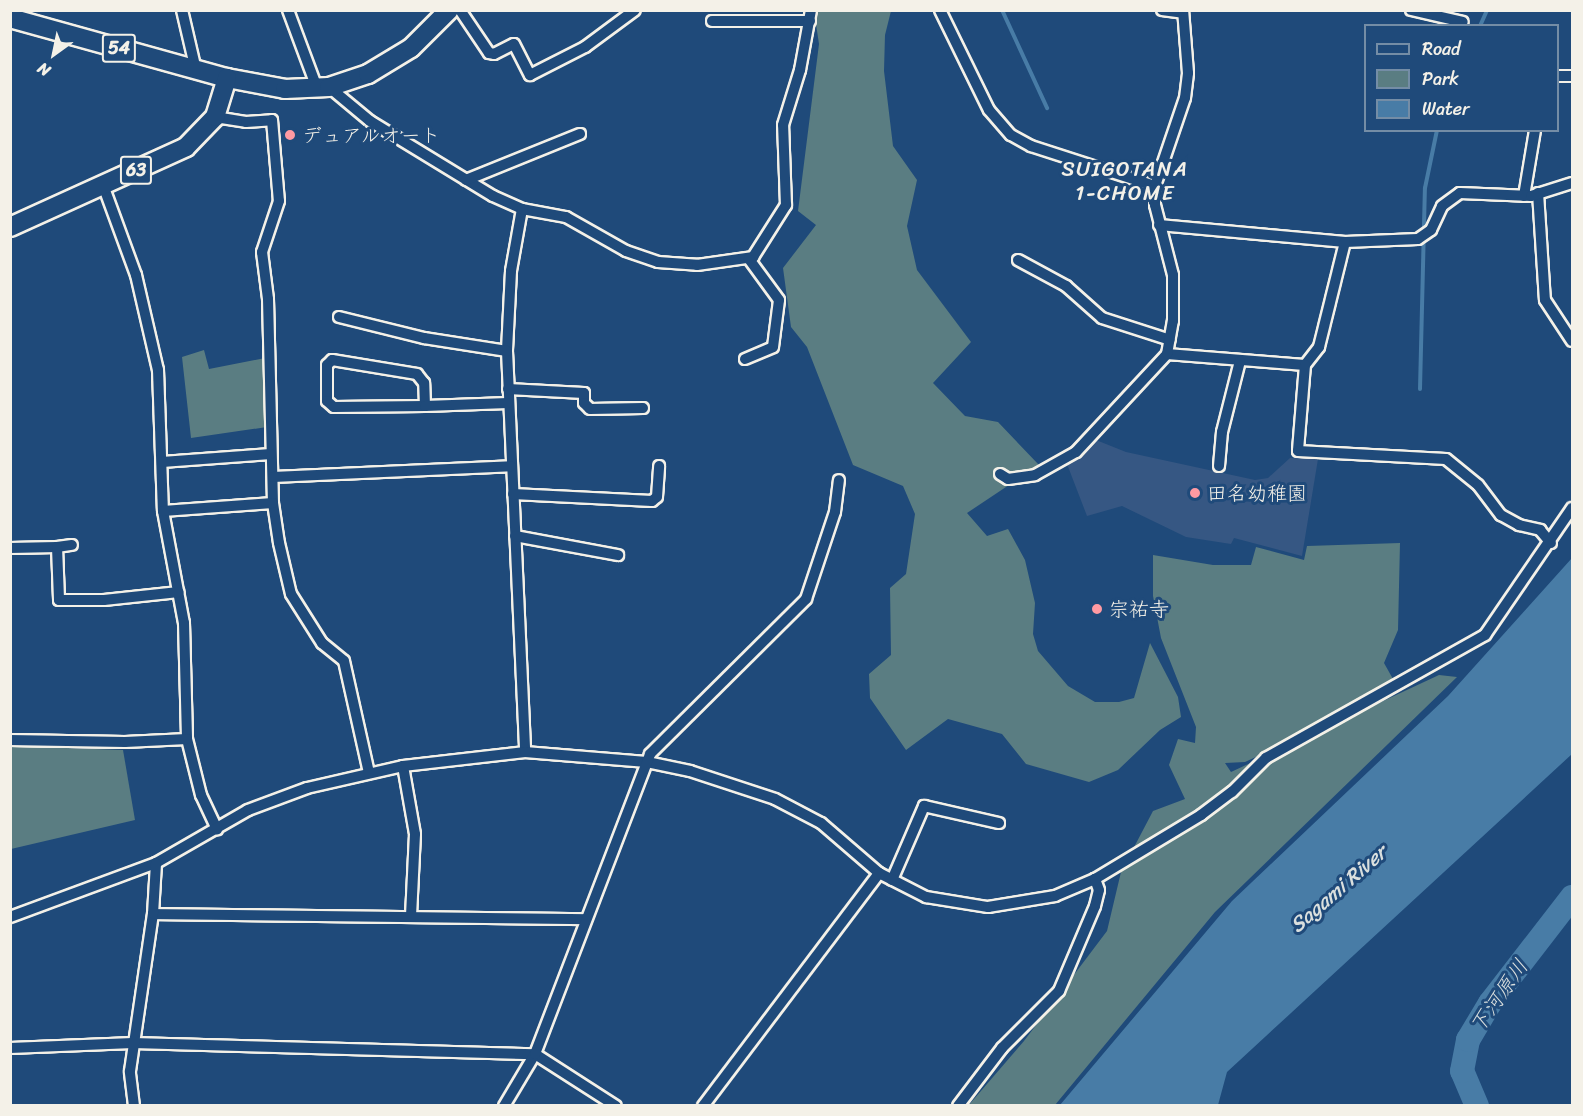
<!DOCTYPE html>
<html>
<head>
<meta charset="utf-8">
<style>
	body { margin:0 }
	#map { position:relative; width:1583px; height:1116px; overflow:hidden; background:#1f4a7a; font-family:Sriracha,"Klee One",sans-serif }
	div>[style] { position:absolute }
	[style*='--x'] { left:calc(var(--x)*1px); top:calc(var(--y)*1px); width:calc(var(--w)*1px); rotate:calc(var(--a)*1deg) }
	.built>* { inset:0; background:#365783 }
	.green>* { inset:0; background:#5a7d82 }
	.water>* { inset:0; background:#487ca6 }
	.stream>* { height:4px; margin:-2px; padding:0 2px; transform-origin:2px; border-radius:2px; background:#487ca6 }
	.river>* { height:24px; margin:-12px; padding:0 12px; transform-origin:12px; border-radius:12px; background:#487ca6 }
	.roads { filter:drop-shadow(2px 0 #f4f1e8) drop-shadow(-2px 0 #f4f1e8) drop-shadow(0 2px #f4f1e8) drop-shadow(0 -2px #f4f1e8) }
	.street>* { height:10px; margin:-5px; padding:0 5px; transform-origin:5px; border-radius:5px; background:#1f4a7a }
	.primary>* { height:18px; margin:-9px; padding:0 9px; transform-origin:9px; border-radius:9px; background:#1f4a7a }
	.dots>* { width:16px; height:16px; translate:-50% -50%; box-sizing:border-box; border:3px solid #1f4a7a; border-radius:50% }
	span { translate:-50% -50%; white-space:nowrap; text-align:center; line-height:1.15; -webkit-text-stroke:6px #1f4a7a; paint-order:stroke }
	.shield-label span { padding:2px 4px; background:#1f4a7a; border:2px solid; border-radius:4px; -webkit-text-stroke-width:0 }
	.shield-label { font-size:18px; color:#f4f1e8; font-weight:700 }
	.poi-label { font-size:20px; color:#f4f1e8 }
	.left { translate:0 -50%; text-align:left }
	.neighbourhood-label { font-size:21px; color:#f4f1e8; letter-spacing:1.5px }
	.water-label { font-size:21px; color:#dadfde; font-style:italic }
	.frame { position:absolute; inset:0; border:12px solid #f4f1e8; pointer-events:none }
	.legend { position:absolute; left:1364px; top:24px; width:195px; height:108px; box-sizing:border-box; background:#1f4a7a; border:2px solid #748da6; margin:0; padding:8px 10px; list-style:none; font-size:18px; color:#f4f1e8 }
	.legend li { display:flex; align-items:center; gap:12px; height:30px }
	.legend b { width:30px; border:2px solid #748da6 }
	.north { position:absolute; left:24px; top:24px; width:60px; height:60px; -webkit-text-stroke:4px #1f4a7a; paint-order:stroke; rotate:213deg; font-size:16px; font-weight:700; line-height:24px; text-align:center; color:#f4f1e8 }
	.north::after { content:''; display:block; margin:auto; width:21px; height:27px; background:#f4f1e8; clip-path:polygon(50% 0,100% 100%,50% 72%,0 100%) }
</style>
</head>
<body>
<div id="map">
	<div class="built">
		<div style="clip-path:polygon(1096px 440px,1126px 452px,1255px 480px,1268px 478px,1290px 458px,1318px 459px,1302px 556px,1234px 538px,1231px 544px,1186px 537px,1122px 506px,1087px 516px,1067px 464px)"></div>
	</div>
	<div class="green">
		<div style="clip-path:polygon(814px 11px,891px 11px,885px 35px,884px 71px,893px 146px,917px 180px,907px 226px,917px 270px,971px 342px,933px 383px,965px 416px,998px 422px,1039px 465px,967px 513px,987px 536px,1008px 529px,1025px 560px,1035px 603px,1033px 634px,1038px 651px,1068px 686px,1095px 702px,1119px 702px,1134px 698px,1150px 643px,1178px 697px,1181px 717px,1160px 730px,1118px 770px,1089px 782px,1026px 764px,1002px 734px,948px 719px,906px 750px,870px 698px,869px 674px,891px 655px,890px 588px,906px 574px,915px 514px,903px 486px,853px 465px,807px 347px,791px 327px,783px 268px,816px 225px,798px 211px,819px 44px)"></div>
		<div style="clip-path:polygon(204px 350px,209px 369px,265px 358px,267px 427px,191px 438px,182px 357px)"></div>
		<div style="clip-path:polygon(1400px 543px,1398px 630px,1384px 663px,1393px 679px,1282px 745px,1245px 762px,1225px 763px,1231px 772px,1439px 675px,1457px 677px,1215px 912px,1055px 1105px,968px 1106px,1024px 1041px,1107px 931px,1121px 872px,1153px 811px,1185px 799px,1169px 765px,1178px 739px,1195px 743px,1196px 727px,1161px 638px,1153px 596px,1153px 555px,1213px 565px,1251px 565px,1256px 547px,1304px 560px,1307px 546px)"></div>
		<div style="clip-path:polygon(11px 746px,123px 750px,135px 820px,11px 849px)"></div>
	</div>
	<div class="water">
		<div style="clip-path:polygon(1572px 558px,1572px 754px,1227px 1072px,1218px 1105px,1060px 1105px,1232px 901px,1448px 696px)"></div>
	</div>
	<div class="stream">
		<div style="--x:1002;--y:10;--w:108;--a:65.3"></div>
		<div style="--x:1480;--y:26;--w:17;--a:-66"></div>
		<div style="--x:1420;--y:389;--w:201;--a:-88.6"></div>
		<div style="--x:1425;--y:188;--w:59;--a:-78.3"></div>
	</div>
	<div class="river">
		<div style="--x:1477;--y:1106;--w:38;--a:-113"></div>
		<div style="--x:1462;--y:1071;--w:32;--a:-79"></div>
		<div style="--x:1468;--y:1040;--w:43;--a:-59.3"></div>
		<div style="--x:1490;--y:1003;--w:134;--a:-52.3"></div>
	</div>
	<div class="roads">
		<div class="street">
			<div style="--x:182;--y:10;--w:62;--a:76.9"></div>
			<div style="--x:288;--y:10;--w:83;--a:69.6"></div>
			<div style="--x:460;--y:10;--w:52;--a:56"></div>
			<div style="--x:489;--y:53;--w:5;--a:11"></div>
			<div style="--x:494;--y:54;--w:22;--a:-27"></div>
			<div style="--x:514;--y:44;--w:35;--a:63"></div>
			<div style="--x:530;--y:75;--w:62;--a:-27"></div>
			<div style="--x:585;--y:47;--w:62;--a:-36.5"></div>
			<div style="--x:940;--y:10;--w:111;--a:63.9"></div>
			<div style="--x:989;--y:110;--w:33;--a:49"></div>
			<div style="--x:1011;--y:135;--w:23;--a:29"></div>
			<div style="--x:1031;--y:146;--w:130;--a:17.9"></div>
			<div style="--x:1162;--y:10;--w:21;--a:8"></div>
			<div style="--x:1411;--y:10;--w:53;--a:13"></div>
			<div style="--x:712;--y:21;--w:98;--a:0"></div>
			<div style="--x:1558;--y:76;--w:14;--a:0"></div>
			<div style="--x:329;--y:87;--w:53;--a:39.7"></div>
			<div style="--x:370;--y:121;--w:144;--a:31.4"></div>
			<div style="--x:493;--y:196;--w:32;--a:24"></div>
			<div style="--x:522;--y:209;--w:63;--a:100.1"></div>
			<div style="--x:511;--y:271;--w:80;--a:92.9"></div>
			<div style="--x:507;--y:351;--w:401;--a:87.4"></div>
			<div style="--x:215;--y:117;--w:31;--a:9"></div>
			<div style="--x:246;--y:122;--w:26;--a:-4"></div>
			<div style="--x:272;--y:120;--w:81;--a:85.1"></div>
			<div style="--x:279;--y:201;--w:54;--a:108.4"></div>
			<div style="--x:262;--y:252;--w:47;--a:82.7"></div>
			<div style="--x:268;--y:299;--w:204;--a:88.6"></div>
			<div style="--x:273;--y:503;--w:40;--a:81.5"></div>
			<div style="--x:279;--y:543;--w:52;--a:76.8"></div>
			<div style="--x:291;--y:594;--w:58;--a:57.7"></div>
			<div style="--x:322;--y:643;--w:28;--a:39"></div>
			<div style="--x:344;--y:661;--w:115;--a:77.4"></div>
			<div style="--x:466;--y:180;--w:123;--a:-22"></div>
			<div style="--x:103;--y:185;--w:96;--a:69.9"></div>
			<div style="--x:136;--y:275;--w:98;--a:77"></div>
			<div style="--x:158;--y:370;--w:141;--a:88"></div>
			<div style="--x:163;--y:511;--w:114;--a:79.4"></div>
			<div style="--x:184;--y:623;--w:116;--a:88.5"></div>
			<div style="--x:187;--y:739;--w:58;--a:76"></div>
			<div style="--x:201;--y:795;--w:38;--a:65"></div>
			<div style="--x:1538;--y:193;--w:107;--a:86.3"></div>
			<div style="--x:1545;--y:300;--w:49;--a:56.6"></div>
			<div style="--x:1524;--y:196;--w:67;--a:-80.5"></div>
			<div style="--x:522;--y:209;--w:45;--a:10.3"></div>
			<div style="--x:566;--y:217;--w:69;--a:29.5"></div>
			<div style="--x:626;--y:251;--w:34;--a:19"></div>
			<div style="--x:658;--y:262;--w:39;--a:4"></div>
			<div style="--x:697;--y:265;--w:57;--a:-8.1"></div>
			<div style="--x:753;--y:257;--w:62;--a:-57.6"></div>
			<div style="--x:786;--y:205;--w:80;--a:-92.1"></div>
			<div style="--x:783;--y:125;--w:58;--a:-72.8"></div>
			<div style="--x:800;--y:70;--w:61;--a:-79.6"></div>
			<div style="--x:1159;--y:225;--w:187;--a:5.2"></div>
			<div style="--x:1345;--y:242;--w:73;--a:-2.4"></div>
			<div style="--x:1418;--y:239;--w:16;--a:-35"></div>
			<div style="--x:1431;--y:230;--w:26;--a:-65"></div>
			<div style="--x:1442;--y:206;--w:22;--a:-36"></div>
			<div style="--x:1460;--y:193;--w:71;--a:2.4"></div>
			<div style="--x:1531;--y:196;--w:43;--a:-17.6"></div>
			<div style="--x:1018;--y:260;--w:55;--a:28.4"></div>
			<div style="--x:1066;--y:286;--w:48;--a:41.6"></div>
			<div style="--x:1102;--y:318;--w:71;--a:17.9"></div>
			<div style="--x:339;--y:317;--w:88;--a:13.9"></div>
			<div style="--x:424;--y:338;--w:84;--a:8.9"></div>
			<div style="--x:1167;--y:354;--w:138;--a:4.6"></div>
			<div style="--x:1305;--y:365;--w:23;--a:-52"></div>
			<div style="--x:1319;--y:347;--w:108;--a:-76.1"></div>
			<div style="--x:745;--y:359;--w:30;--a:-23"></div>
			<div style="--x:773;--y:347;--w:47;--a:-82.7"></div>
			<div style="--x:779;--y:300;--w:51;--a:-126.2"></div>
			<div style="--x:1305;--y:365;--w:86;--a:94.7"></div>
			<div style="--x:1298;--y:451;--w:148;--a:3.1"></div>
			<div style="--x:1446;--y:459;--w:41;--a:39.1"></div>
			<div style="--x:1478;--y:485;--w:38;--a:53"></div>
			<div style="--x:1501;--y:515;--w:21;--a:29"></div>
			<div style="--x:1519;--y:525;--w:22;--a:13"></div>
			<div style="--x:1540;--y:530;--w:17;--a:50"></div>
			<div style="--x:508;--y:389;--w:76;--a:3"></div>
			<div style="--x:584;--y:393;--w:10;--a:90"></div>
			<div style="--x:584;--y:403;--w:8;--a:45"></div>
			<div style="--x:590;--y:409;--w:53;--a:-1.1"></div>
			<div style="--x:425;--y:406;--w:23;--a:-92"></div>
			<div style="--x:424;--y:383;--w:11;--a:-128"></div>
			<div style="--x:417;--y:374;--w:86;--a:-170.6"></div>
			<div style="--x:332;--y:360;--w:7;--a:135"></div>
			<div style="--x:327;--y:365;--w:36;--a:90"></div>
			<div style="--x:327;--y:401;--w:9;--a:41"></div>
			<div style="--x:334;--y:407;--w:91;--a:-0.6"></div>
			<div style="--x:425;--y:406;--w:83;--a:-2.1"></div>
			<div style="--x:162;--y:462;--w:109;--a:-4.2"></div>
			<div style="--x:1219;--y:466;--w:34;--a:-85"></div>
			<div style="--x:1222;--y:432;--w:73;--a:-75.8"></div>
			<div style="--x:1000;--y:474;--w:9;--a:32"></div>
			<div style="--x:1008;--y:479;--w:27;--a:-8"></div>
			<div style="--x:1035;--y:475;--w:47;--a:-29.3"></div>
			<div style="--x:1076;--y:452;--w:134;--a:-47.1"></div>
			<div style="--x:1167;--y:354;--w:34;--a:-80"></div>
			<div style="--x:1173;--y:321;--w:46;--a:-90"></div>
			<div style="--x:1173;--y:275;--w:72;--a:-104.4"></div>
			<div style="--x:1155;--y:205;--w:19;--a:-90"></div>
			<div style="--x:1155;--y:186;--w:93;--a:-71.2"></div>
			<div style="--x:1185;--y:98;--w:25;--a:-83"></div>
			<div style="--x:1188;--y:73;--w:63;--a:-94.5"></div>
			<div style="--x:273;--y:477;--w:238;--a:-2.6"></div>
			<div style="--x:513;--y:494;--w:139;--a:2.9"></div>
			<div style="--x:652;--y:501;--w:6;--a:-39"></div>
			<div style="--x:657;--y:497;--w:31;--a:-86"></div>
			<div style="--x:163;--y:511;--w:110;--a:-4.2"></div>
			<div style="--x:515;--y:536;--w:105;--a:10.5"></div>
			<div style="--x:57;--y:547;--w:15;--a:-8"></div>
			<div style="--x:10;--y:548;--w:47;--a:-1.2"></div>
			<div style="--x:57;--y:547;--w:53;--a:87.8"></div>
			<div style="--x:59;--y:600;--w:45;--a:0"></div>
			<div style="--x:104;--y:600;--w:75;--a:-6.1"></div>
			<div style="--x:10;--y:740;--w:115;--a:1"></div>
			<div style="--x:125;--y:742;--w:62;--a:-2.8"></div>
			<div style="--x:403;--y:766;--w:69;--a:80"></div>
			<div style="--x:415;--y:834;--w:82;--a:92.8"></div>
			<div style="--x:892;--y:880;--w:81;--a:-66.6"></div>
			<div style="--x:924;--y:806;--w:77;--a:12.8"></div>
			<div style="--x:153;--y:914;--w:433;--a:0.7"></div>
			<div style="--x:10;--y:917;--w:156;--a:-20.3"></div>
			<div style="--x:156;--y:863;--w:106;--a:-29.9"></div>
			<div style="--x:248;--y:810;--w:63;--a:-20.4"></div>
			<div style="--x:307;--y:788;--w:98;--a:-12.9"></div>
			<div style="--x:403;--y:766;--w:123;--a:-6.5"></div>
			<div style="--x:525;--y:752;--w:122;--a:4.7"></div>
			<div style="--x:647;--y:762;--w:44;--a:11.8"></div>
			<div style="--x:690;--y:771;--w:89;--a:18.2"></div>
			<div style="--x:775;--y:799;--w:52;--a:27.6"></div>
			<div style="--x:821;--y:823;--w:77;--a:40.8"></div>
			<div style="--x:879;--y:873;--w:53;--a:27.1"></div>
			<div style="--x:926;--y:897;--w:63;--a:9.2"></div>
			<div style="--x:988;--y:907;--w:68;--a:-9.3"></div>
			<div style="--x:1055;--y:896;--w:43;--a:-23"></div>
			<div style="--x:1095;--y:879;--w:124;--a:-31.1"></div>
			<div style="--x:1201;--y:815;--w:39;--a:-37"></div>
			<div style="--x:1232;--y:792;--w:48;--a:-45"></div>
			<div style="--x:1266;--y:758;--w:251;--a:-29.3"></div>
			<div style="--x:1485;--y:635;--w:154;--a:-55.6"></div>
			<div style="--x:10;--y:1048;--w:123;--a:-2.3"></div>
			<div style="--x:133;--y:1043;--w:402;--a:1.6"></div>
			<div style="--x:535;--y:1054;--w:96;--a:32.7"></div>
			<div style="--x:134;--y:1106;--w:35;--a:-97"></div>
			<div style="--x:130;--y:1071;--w:159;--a:-81.7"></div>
			<div style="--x:153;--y:914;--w:51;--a:-86.6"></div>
			<div style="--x:504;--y:1106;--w:61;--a:-59.2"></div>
			<div style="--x:535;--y:1054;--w:321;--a:-69"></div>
			<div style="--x:650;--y:754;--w:220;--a:-44.8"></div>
			<div style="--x:806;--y:599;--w:92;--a:-71.6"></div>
			<div style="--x:835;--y:512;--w:32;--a:-83"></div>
			<div style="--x:703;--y:1106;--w:292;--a:-52.9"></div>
			<div style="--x:958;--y:1106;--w:73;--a:-52.8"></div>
			<div style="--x:1002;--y:1048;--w:81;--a:-45"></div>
			<div style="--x:1059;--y:991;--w:92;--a:-67"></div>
			<div style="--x:1095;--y:906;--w:16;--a:-76"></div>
			<div style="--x:1099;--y:890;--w:12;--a:-110"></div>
		</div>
		<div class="primary">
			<div style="--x:10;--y:18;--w:225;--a:15.5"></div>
			<div style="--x:227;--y:78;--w:59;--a:10.7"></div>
			<div style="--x:285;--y:89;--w:44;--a:-2.6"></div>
			<div style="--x:329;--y:87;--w:41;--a:-18.4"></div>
			<div style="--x:368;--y:74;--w:50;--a:-31.2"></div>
			<div style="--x:411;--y:48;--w:54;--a:-45"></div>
			<div style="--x:10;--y:227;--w:193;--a:-24.4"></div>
			<div style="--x:186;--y:147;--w:42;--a:-46"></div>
			<div style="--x:215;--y:117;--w:41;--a:-72.9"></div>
		</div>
	</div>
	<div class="dots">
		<div style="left:290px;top:135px;background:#ff9aa2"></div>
		<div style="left:1195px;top:493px;background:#ff9aa2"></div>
		<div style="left:1097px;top:609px;background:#ff9aa2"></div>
	</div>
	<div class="shield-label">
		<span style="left:119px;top:48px">54</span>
		<span style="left:136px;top:170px">63</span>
	</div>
	<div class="poi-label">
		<span class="left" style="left:302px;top:135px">デュアルオート</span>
		<span class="left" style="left:1207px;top:493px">田名幼稚園</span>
		<span class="left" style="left:1109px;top:609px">宗祐寺</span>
	</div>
	<div class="neighbourhood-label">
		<span style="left:1125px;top:181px">SUIGOTANA<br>1-CHOME</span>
	</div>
	<div class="water-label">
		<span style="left:1338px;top:889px;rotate:-41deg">Sagami River</span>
		<span style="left:1499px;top:996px;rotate:-55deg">下河原川</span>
	</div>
	<div class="frame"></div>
	<ul class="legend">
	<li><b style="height:8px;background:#1f4a7a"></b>Road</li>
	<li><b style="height:16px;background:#5a7d82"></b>Park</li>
	<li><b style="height:16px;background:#487ca6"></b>Water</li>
	</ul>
	<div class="north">N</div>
</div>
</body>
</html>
